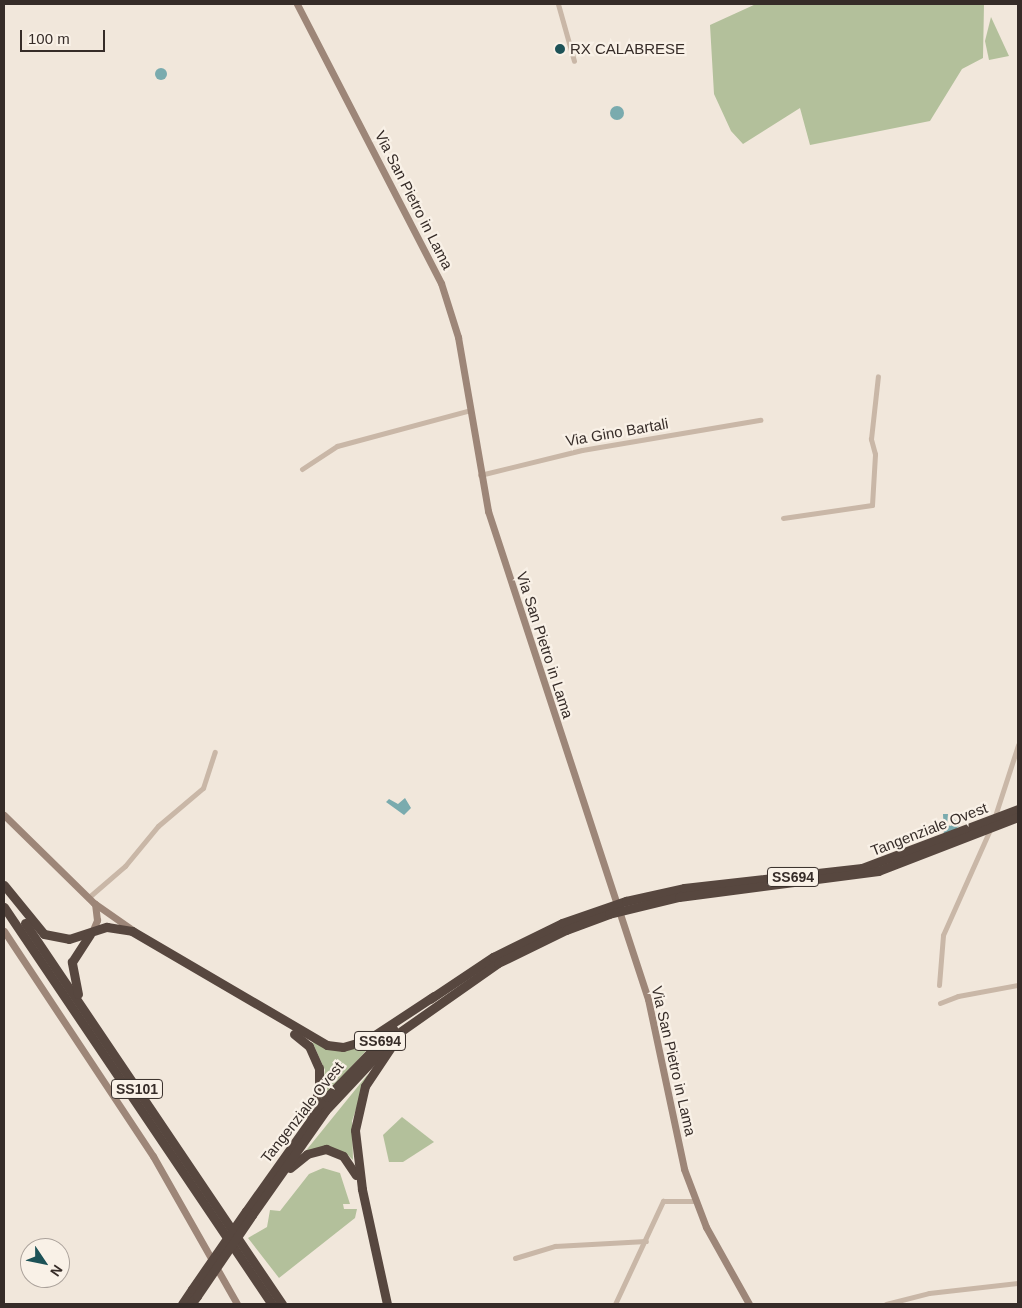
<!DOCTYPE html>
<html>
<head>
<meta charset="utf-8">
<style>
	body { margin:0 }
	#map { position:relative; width:1022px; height:1308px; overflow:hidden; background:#f1e7db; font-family:Helvetica,sans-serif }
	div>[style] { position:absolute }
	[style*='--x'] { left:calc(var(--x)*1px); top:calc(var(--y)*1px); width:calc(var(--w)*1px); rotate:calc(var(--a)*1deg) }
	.green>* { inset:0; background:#b3c09b }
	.water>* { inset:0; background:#7aabae }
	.round { border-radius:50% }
	.street>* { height:5px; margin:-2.5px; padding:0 2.5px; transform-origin:2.5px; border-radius:2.5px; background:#c9b7a7 }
	.secondary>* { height:7px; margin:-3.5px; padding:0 3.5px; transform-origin:3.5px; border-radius:3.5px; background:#9d8678 }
	.highway>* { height:9px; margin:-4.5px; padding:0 4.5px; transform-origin:4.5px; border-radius:4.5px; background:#57473f }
	.highway-bridge>* { height:9px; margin:-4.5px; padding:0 4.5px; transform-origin:4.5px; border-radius:4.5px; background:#57473f }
	.dots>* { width:14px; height:14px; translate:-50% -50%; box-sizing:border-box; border:2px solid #f9f1e7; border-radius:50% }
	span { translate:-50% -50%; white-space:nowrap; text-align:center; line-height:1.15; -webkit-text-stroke:4.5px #f9f1e7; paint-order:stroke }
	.shield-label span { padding:1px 4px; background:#f9f1e7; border:1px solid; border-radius:4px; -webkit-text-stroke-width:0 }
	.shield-label { font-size:14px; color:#362c28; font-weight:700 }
	.poi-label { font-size:15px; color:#362c28 }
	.left { translate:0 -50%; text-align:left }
	.street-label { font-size:15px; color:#362c28 }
	.frame { position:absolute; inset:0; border:5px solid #362c28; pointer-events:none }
	.north { position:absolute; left:20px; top:1238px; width:50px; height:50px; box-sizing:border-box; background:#f9f1e7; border:1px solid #aba29b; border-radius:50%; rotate:124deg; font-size:14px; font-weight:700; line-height:20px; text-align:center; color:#362c28 }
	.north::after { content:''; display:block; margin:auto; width:18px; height:22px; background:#1d5257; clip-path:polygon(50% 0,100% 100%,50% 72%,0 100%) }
	.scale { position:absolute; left:20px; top:30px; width:85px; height:22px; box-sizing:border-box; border:2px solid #362c28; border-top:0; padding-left:6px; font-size:15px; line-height:18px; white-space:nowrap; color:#362c28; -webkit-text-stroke:4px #f9f1e7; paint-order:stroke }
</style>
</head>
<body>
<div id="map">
	<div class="green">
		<div style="clip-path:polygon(756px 4px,984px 4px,983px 58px,962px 69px,930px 121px,810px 145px,800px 108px,743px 144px,731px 131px,714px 94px,710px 25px)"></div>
		<div style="clip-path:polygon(991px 17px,1009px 56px,989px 60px,985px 41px)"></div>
		<div style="clip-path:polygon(312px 1041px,348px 1050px,375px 1041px,320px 1101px,325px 1070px)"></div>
		<div style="clip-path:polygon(368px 1074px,352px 1121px,353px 1160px,346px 1153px,304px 1153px)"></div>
		<div style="clip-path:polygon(402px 1117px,434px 1142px,403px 1162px,389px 1162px,383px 1135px)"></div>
		<div style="clip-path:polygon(323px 1168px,340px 1173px,350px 1204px,343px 1204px,344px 1209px,357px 1209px,355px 1218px,279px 1278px,248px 1238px,267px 1227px,270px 1210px,280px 1211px,309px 1174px)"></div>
	</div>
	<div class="water">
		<div class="round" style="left:155px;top:68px;width:12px;height:12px"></div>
		<div class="round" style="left:610px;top:106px;width:14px;height:14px"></div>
		<div style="clip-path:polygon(405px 798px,411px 808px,404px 815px,386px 802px,389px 799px,398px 804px)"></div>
		<div style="clip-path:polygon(943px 814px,948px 814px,947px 825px,951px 826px,953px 818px,960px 825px,944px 840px)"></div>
	</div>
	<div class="street">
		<div style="--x:558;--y:4;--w:59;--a:74.3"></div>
		<div style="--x:302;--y:469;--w:42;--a:-33.3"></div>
		<div style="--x:337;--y:446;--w:138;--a:-15.1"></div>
		<div style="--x:480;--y:475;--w:105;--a:-13.8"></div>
		<div style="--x:582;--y:450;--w:181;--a:-9.6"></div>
		<div style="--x:783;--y:518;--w:90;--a:-8.3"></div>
		<div style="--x:872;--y:505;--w:51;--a:-86.6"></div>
		<div style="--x:875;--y:454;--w:16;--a:-105"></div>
		<div style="--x:871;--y:439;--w:63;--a:-83.7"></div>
		<div style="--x:994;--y:819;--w:78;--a:-72"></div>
		<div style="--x:89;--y:897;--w:48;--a:-40.7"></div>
		<div style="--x:125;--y:866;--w:52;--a:-50.5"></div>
		<div style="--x:158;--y:826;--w:59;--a:-40.2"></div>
		<div style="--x:203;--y:788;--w:38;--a:-72"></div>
		<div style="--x:939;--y:985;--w:50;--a:-85.4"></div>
		<div style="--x:943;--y:935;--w:118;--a:-66"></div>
		<div style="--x:940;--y:1003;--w:19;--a:-21"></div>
		<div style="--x:958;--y:996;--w:61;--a:-10.4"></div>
		<div style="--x:515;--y:1258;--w:42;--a:-16.7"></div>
		<div style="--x:555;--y:1246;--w:91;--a:-3.1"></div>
		<div style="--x:615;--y:1304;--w:114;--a:-65"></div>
		<div style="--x:663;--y:1201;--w:32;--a:0"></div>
		<div style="--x:886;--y:1304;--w:44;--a:-14.3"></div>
		<div style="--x:929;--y:1293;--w:90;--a:-6.4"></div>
	</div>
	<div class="secondary">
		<div style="--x:297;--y:4;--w:314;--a:62.7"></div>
		<div style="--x:441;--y:283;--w:57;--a:72.5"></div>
		<div style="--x:458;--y:337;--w:177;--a:80.2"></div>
		<div style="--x:488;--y:511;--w:514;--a:71.85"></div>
		<div style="--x:648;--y:999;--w:174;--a:78"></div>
		<div style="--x:684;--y:1169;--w:62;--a:69.2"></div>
		<div style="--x:706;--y:1227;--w:88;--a:60.8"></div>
		<div style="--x:4;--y:815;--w:126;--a:44.4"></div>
		<div style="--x:94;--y:903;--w:49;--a:35"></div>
		<div style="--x:4;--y:931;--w:270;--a:56.5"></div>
		<div style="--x:153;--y:1156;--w:170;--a:60.4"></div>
		<div style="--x:92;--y:932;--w:13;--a:-67"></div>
		<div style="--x:97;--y:920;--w:16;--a:-97"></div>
	</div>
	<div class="highway">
		<div style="--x:4;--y:885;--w:63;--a:50.8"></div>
		<div style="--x:44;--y:934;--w:25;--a:11"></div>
		<div style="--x:69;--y:939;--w:40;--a:-18"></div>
		<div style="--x:107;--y:927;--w:25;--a:9"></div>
		<div style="--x:132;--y:931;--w:226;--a:30.3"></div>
		<div style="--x:327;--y:1045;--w:16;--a:7"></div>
		<div style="--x:343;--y:1047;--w:25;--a:-16"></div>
		<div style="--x:367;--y:1040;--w:80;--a:-33.3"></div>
		<div style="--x:4;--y:907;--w:479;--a:56"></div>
		<div style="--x:25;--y:923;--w:460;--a:56"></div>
		<div style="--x:78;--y:994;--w:33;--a:-101"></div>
		<div style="--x:72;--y:962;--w:33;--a:-57"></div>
		<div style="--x:430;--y:999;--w:76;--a:-33.7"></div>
		<div style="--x:493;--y:957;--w:77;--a:-26.2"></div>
		<div style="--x:294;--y:1034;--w:19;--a:39"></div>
		<div style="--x:309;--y:1046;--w:24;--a:66"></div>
		<div style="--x:319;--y:1068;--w:23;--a:90"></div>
		<div style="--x:319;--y:1091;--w:25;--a:113"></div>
		<div style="--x:290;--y:1168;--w:22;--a:-39"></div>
		<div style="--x:307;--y:1154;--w:20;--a:-15"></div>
		<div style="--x:326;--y:1149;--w:18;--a:22"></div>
		<div style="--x:343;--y:1156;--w:23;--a:56"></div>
		<div style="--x:246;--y:1211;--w:140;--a:-54.6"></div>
		<div style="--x:327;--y:1097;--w:95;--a:-45.9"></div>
		<div style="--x:252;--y:1215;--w:127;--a:-54.9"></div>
		<div style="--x:325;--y:1111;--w:105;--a:-46.9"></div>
		<div style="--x:397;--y:1034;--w:123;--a:-35.1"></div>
		<div style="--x:498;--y:963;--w:76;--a:-25.9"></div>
		<div style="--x:182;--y:1304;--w:18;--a:-56"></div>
		<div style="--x:191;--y:1304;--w:10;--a:-53"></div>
		<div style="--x:387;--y:1304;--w:118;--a:-102.3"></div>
		<div style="--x:362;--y:1189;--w:59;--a:-96.8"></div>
		<div style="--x:355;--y:1130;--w:45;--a:-77.2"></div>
		<div style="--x:365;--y:1086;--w:47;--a:-56.3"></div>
	</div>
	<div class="highway-bridge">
		<div style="--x:562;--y:923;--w:68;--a:-19"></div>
		<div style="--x:626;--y:901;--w:59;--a:-12.6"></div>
		<div style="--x:684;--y:888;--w:179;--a:-6.4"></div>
		<div style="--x:862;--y:868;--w:167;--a:-20.7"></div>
		<div style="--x:566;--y:930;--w:46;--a:-20.4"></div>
		<div style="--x:609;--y:914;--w:72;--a:-13.7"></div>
		<div style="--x:679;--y:897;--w:201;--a:-7.4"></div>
		<div style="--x:878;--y:871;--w:150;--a:-21.1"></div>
		<div style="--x:192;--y:1289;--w:95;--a:-55.3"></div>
		<div style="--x:197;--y:1296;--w:98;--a:-55.8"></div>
	</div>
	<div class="dots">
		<div style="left:560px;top:49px;background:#1d5257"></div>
	</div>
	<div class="shield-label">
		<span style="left:793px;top:877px">SS694</span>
		<span style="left:380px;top:1041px">SS694</span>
		<span style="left:137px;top:1089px">SS101</span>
	</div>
	<div class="poi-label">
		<span class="left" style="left:570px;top:49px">RX CALABRESE</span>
	</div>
	<div class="street-label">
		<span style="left:414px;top:200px;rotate:63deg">Via San Pietro in Lama</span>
		<span style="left:617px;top:432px;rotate:-10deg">Via Gino Bartali</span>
		<span style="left:545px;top:645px;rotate:72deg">Via San Pietro in Lama</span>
		<span style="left:929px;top:829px;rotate:-21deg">Tangenziale Ovest</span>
		<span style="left:674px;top:1061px;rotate:77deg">Via San Pietro in Lama</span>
		<span style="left:302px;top:1112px;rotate:-52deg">Tangenziale Ovest</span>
	</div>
	<div class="frame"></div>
	<div class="north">N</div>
	<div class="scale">100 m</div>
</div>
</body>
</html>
